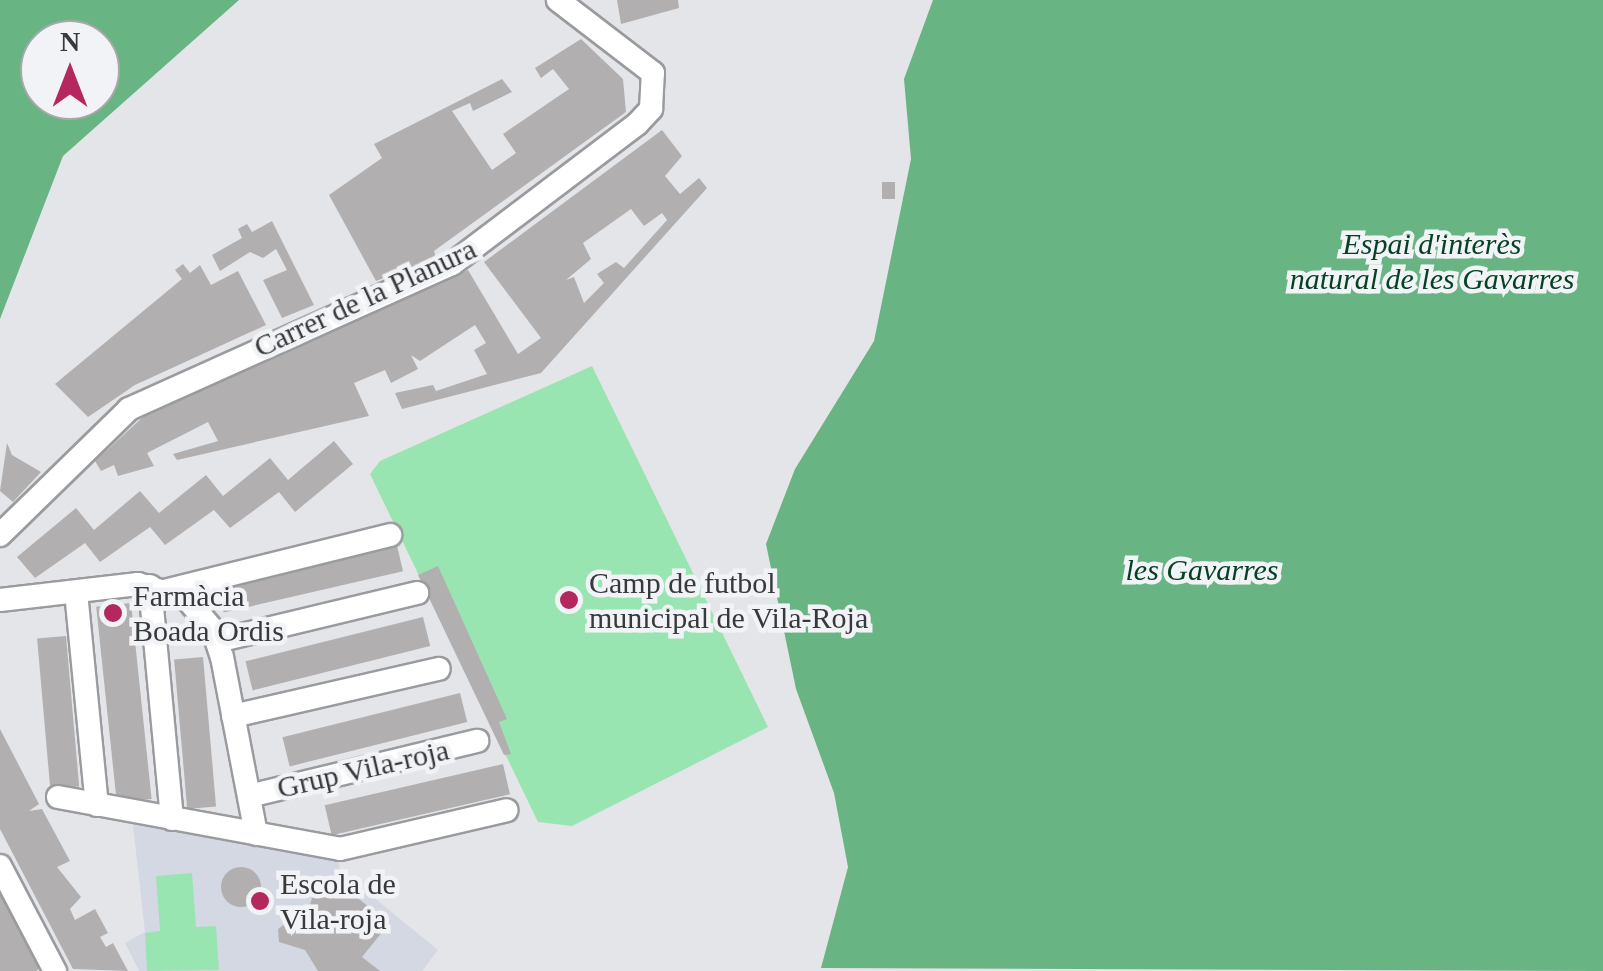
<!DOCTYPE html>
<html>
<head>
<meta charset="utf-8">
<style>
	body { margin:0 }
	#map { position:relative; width:1603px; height:971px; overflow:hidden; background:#e4e5e9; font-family:Georgia,serif }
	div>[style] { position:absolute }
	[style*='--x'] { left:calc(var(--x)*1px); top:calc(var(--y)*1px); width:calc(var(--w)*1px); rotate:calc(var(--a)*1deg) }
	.built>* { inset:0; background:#d4d8e2 }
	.green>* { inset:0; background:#99e5b1 }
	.forest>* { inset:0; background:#69b483 }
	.building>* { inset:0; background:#b2afb0; transform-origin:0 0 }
	.round { border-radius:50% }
	.roads { filter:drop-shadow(2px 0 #9a9b9e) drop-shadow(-2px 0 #9a9b9e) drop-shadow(0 2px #9a9b9e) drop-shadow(0 -2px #9a9b9e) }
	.minor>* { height:22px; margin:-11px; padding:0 11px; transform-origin:11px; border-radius:11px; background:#fff }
	.dots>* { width:28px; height:28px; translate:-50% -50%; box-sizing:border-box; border:5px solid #f1f3f6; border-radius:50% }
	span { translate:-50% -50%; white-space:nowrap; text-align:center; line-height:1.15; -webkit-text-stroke:9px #f1f3f6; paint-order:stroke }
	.park-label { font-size:30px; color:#054223; font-style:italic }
	.street-label { font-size:30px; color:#38393a }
	.poi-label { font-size:30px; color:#38393a }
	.left { translate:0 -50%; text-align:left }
	.north { position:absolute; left:20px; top:20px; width:100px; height:100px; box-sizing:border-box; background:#f1f3f6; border:2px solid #a7a9ab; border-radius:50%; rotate:0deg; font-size:28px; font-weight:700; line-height:40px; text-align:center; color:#38393a }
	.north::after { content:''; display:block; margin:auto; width:35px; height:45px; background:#b5285f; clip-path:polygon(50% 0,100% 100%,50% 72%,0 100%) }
</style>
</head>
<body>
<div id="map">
	<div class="built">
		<div style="clip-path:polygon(133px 825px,338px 856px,340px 870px,438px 950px,422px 971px,139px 971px,125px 943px,145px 932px)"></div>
	</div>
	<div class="green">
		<div style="clip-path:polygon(592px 366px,768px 727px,572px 826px,538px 822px,370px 474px,380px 461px)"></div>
		<div style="clip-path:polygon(192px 873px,196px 927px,216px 926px,219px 970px,147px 971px,145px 933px,160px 931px,156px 876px)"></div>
	</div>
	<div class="forest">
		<div style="clip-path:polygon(evenodd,0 0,239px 0,63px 156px,0 319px,0 0,100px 40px,100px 100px,40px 100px,40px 40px,100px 40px)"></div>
		<div style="clip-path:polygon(933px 0,1603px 0,1603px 971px,821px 968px,848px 867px,834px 793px,796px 689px,766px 544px,795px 469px,874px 341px,911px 159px,904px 79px)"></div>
	</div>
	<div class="building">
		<div style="clip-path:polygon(617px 0,678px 0,679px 8px,621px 24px)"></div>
		<div style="clip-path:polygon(581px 39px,623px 79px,626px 112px,434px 251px,436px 258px,376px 281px,329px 195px,382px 158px,374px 144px,502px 79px,512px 92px,473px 111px,470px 103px,452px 111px,492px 170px,516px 153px,503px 134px,569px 89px,553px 69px,541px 78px,535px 68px)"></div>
		<div style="clip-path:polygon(evenodd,662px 130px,682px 156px,665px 176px,680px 194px,699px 178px,707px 188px,541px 373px,402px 409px,395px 393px,433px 385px,436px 391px,487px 374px,474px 350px,486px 343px,475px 325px,420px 361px,411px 355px,418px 369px,391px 383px,385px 370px,354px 383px,369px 416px,177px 460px,173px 454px,218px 441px,208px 422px,147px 453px,154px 466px,118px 476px,114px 465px,101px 471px,95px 461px,144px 416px,468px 270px,518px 354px,541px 338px,484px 262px,662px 130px,631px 209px,644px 226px,662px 213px,667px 220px,624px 268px,616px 262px,597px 274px,604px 283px,584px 303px,574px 277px,566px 280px,591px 259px,583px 243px,631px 209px)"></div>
		<div style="left:882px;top:182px;width:13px;height:17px"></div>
		<div style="clip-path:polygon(272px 221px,314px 305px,282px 318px,263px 280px,287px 270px,276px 249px,263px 258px,250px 252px,220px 271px,212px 255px,242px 238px,238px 229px,247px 224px,252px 232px)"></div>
		<div style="clip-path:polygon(183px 264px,190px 273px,200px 265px,211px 285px,238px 271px,266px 325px,135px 385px,88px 417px,55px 384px,182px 279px,175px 270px)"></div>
		<div style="clip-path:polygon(334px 441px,353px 464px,295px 512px,279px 492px,230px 528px,214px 510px,165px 545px,150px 527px,100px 562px,85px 543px,35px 578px,17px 557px,76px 508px,94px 530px,140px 491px,159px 513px,206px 475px,223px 496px,270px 458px,288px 480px)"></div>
		<div style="clip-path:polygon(7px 443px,12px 455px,41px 472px,13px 502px,0 491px)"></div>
		<div style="left:396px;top:541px;width:31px;height:184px;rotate:77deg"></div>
		<div style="clip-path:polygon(438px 566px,507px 719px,499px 722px,511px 754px,504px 755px,418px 575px)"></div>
		<div style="left:131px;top:603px;width:197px;height:35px;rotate:84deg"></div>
		<div style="left:423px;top:617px;width:30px;height:183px;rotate:76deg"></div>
		<div style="left:66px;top:636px;width:151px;height:29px;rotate:85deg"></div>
		<div style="left:203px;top:657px;width:150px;height:29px;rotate:85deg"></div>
		<div style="left:460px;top:693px;width:30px;height:183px;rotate:76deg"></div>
		<div style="clip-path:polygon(0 729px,39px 804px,29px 811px,42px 809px,70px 861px,57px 867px,81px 897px,70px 909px,75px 920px,95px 909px,108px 933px,100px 937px,106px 947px,113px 943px,128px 971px,73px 969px,0 829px)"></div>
		<div style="left:503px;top:764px;width:31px;height:183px;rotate:77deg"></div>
		<div class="round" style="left:221px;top:867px;width:40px;height:40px"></div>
		<div style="clip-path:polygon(332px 877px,381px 917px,383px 931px,362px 957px,380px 971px,318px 971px,305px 950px,279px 942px,278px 929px,310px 905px,317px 880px)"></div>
		<div style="clip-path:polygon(0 881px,42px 962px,37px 971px,0 971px)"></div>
	</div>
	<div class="roads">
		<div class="minor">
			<div style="--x:0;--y:535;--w:180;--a:-44.3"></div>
			<div style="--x:129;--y:409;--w:354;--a:-24.2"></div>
			<div style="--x:452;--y:264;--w:232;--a:-37.1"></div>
			<div style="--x:637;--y:124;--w:21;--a:-47"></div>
			<div style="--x:651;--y:109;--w:36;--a:-87"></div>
			<div style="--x:653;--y:73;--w:120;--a:-142.5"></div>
			<div style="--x:150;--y:586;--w:234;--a:84.6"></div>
			<div style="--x:168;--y:590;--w:229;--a:-13.9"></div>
			<div style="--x:76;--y:592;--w:214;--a:84.4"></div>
			<div style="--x:0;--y:600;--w:139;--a:-6.6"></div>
			<div style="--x:138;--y:584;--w:51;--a:17"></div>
			<div style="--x:187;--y:599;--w:40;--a:50"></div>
			<div style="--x:213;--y:630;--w:28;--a:72"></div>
			<div style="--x:222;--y:657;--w:180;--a:79.1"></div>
			<div style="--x:217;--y:641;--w:206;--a:-13.5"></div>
			<div style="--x:233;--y:716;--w:211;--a:-12.9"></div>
			<div style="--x:249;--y:796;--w:235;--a:-13.6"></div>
			<div style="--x:58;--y:797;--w:287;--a:10.4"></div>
			<div style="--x:340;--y:849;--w:171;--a:-13.1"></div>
			<div style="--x:0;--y:866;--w:119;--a:62.4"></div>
		</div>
	</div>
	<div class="dots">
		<div style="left:569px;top:600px;background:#b5285f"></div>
		<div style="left:113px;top:613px;background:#b5285f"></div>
		<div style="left:260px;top:901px;background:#b5285f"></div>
	</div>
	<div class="park-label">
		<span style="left:1432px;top:261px">Espai d'interès<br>natural de les Gavarres</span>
		<span style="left:1202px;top:570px">les Gavarres</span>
	</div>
	<div class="street-label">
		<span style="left:365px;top:298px;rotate:-25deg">Carrer de la Planura</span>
		<span style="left:363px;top:769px;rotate:-13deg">Grup Vila-roja</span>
	</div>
	<div class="poi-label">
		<span class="left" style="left:589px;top:600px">Camp de futbol<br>municipal de Vila-Roja</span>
		<span class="left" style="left:133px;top:613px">Farmàcia<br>Boada Ordis</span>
		<span class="left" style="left:280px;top:901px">Escola de<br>Vila-roja</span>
	</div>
	<div class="north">N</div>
</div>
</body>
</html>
